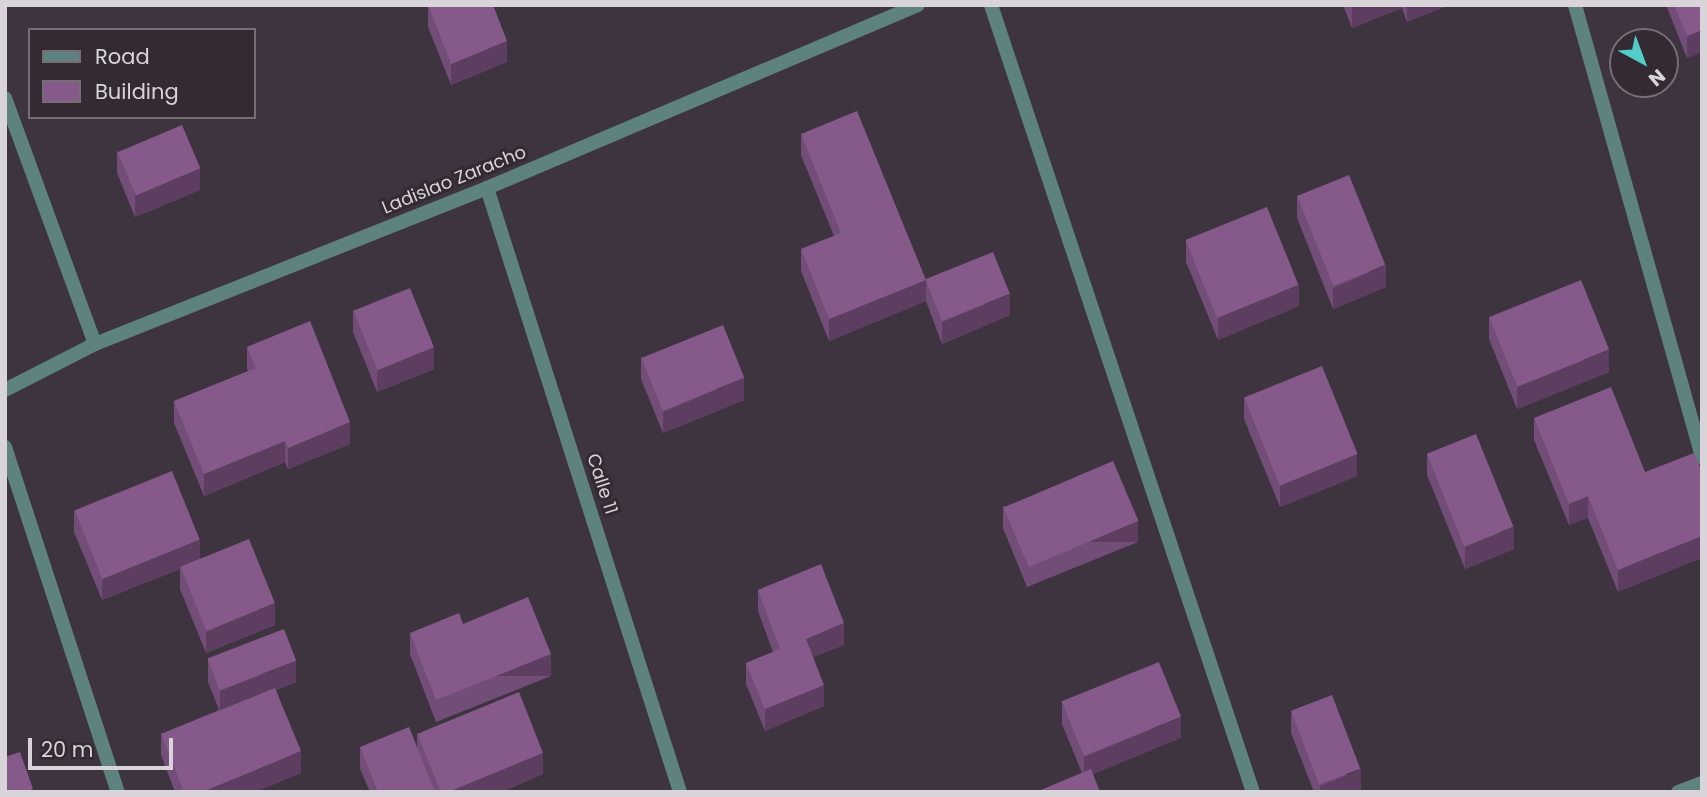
<!DOCTYPE html>
<html>
<head>
<meta charset="utf-8">
<style>
	body { margin:0 }
	#map { position:relative; width:1707px; height:797px; overflow:hidden; background:#3e343f; font-family:Poppins,sans-serif }
	div>[style] { position:absolute }
	[style*='--x'] { left:calc(var(--x)*1px); top:calc(var(--y)*1px); width:calc(var(--w)*1px); rotate:calc(var(--a)*1deg) }
	.street>* { height:14px; margin:-7px; padding:0 7px; transform-origin:7px; border-radius:7px; background:#5e8280 }
	.wall>* { inset:0; background:#724d77 }
	.shaded-wall>* { inset:0; background:#5d3e61; transform-origin:0 0 }
	.building>* { inset:0; background:#85598a; transform-origin:0 0 }
	span { translate:-50% -50%; white-space:nowrap; text-align:center; line-height:1.15; -webkit-text-stroke:6px #332a34; paint-order:stroke }
	.street-label { font-size:18px; color:#d9d3da }
	.frame { position:absolute; inset:0; border:7px solid #d9d3da; pointer-events:none }
	.legend { position:absolute; left:28px; top:28px; width:228px; height:91px; box-sizing:border-box; background:#332a34; border:2px solid #756e76; margin:0; padding:9px 12px; list-style:none; font-size:21px; color:#d9d3da }
	.legend li { display:flex; align-items:center; gap:14px; height:35px }
	.legend b { width:35px; border:2px solid #756e76 }
	.north { position:absolute; left:1609px; top:28px; width:70px; height:70px; box-sizing:border-box; background:#332a34; border:2px solid #756e76; border-radius:50%; rotate:139deg; font-size:19px; font-weight:700; line-height:28px; text-align:center; color:#d9d3da }
	.north::after { content:''; display:block; margin:auto; width:24px; height:32px; background:#54cdc8; clip-path:polygon(50% 0,100% 100%,50% 72%,0 100%) }
	.scale { position:absolute; left:28px; top:738px; width:145px; height:32px; box-sizing:border-box; border:4px solid #d9d3da; border-top:0; padding-left:9px; font-size:21px; line-height:24px; white-space:nowrap; color:#d9d3da; -webkit-text-stroke:5px #332a34; paint-order:stroke }
</style>
</head>
<body>
<div id="map">
	<div class="street">
		<div style="--x:991;--y:5;--w:829;--a:71.59"></div>
		<div style="--x:1575;--y:5;--w:470;--a:74.3"></div>
		<div style="--x:5;--y:98;--w:262;--a:69.9"></div>
		<div style="--x:487;--y:188;--w:634;--a:72.28"></div>
		<div style="--x:5;--y:390;--w:101;--a:-27.1"></div>
		<div style="--x:95;--y:344;--w:422;--a:-21.7"></div>
		<div style="--x:487;--y:188;--w:468;--a:-23"></div>
		<div style="--x:5;--y:447;--w:363;--a:71.9"></div>
		<div style="--x:1678;--y:792;--w:26;--a:-21"></div>
	</div>
	<div class="wall">
		<div style="clip-path:polygon(428px 5px,507px 62px,451px 85px,428px 27px)"></div>
		<div style="clip-path:polygon(1343px 5px,1449px 5px,1407px 22px,1402px 8px,1352px 28px)"></div>
		<div style="clip-path:polygon(1666px 5px,1702px 5px,1702px 52px,1687px 58px)"></div>
		<div style="clip-path:polygon(801px 134px,926px 280px,1010px 315px,942px 344px,926px 301px,829px 341px,801px 271px,801px 249px,834px 236px,801px 155px)"></div>
		<div style="clip-path:polygon(117px 151px,200px 190px,135px 217px,117px 173px)"></div>
		<div style="clip-path:polygon(1297px 197px,1386px 287px,1333px 309px,1297px 218px)"></div>
		<div style="clip-path:polygon(1186px 241px,1299px 306px,1218px 340px,1186px 262px)"></div>
		<div style="clip-path:polygon(353px 310px,434px 369px,377px 392px,353px 332px)"></div>
		<div style="clip-path:polygon(1489px 317px,1609px 372px,1517px 409px,1489px 339px)"></div>
		<div style="clip-path:polygon(247px 347px,350px 444px,288px 469px,285px 462px,204px 496px,174px 423px,174px 401px,248px 371px,247px 369px)"></div>
		<div style="clip-path:polygon(641px 357px,744px 400px,663px 433px,641px 379px)"></div>
		<div style="clip-path:polygon(1244px 398px,1357px 476px,1280px 507px,1244px 419px)"></div>
		<div style="clip-path:polygon(1534px 418px,1645px 472px,1618px 592px,1588px 518px,1569px 525px,1534px 440px)"></div>
		<div style="clip-path:polygon(1427px 454px,1514px 549px,1465px 569px,1427px 475px)"></div>
		<div style="clip-path:polygon(1003px 506px,1138px 542px,1027px 587px,1003px 528px)"></div>
		<div style="clip-path:polygon(74px 510px,200px 559px,275px 625px,206px 653px,180px 589px,180px 569px,102px 600px,74px 532px)"></div>
		<div style="clip-path:polygon(758px 590px,844px 645px,813px 657px,824px 706px,765px 731px,746px 684px,746px 663px,773px 652px,758px 611px)"></div>
		<div style="clip-path:polygon(463px 624px,551px 676px,436px 722px,410px 654px,410px 633px)"></div>
		<div style="clip-path:polygon(208px 660px,296px 682px,276px 690px,301px 773px,255px 792px,175px 792px,161px 755px,161px 734px,219px 710px,208px 682px)"></div>
		<div style="clip-path:polygon(1062px 702px,1181px 738px,1082px 773px,1062px 724px)"></div>
		<div style="clip-path:polygon(1291px 712px,1361px 791px,1314px 792px,1291px 733px)"></div>
		<div style="clip-path:polygon(417px 734px,543px 774px,501px 792px,370px 792px,360px 769px,360px 747px,417px 749px)"></div>
	</div>
	<div class="shaded-wall">
		<div style="clip-path:polygon(1354px 5px,1402px 5px,1402px 8px,1352px 28px,1352px 6px)"></div>
		<div style="clip-path:polygon(1407px 5px,1449px 5px,1407px 22px)"></div>
		<div style="clip-path:polygon(1702px 30px,1702px 52px,1687px 58px,1687px 36px)"></div>
		<div style="clip-path:polygon(507px 41px,507px 62px,451px 85px,451px 64px)"></div>
		<div style="clip-path:polygon(200px 168px,200px 190px,135px 217px,135px 195px)"></div>
		<div style="clip-path:polygon(1386px 265px,1386px 287px,1333px 309px,1333px 288px)"></div>
		<div style="clip-path:polygon(926px 280px,926px 301px,829px 341px,829px 319px)"></div>
		<div style="clip-path:polygon(1299px 285px,1299px 306px,1218px 340px,1218px 318px)"></div>
		<div style="clip-path:polygon(1010px 294px,1010px 315px,942px 344px,942px 322px)"></div>
		<div style="clip-path:polygon(434px 347px,434px 369px,377px 392px,377px 370px)"></div>
		<div style="clip-path:polygon(1609px 350px,1609px 372px,1517px 409px,1517px 387px)"></div>
		<div style="clip-path:polygon(744px 378px,744px 400px,663px 433px,663px 412px)"></div>
		<div style="clip-path:polygon(350px 422px,350px 444px,288px 469px,288px 448px)"></div>
		<div style="clip-path:polygon(285px 441px,285px 462px,204px 496px,204px 474px)"></div>
		<div style="clip-path:polygon(1357px 454px,1357px 476px,1280px 507px,1280px 486px)"></div>
		<div style="clip-path:polygon(1588px 496px,1588px 518px,1569px 525px,1569px 504px)"></div>
		<div style="left:1138px;top:521px;width:21px;height:120px;rotate:90deg"></div>
		<div style="clip-path:polygon(1514px 527px,1514px 549px,1465px 569px,1465px 547px)"></div>
		<div style="clip-path:polygon(1702px 536px,1702px 558px,1618px 592px,1618px 570px)"></div>
		<div style="clip-path:polygon(200px 539px,200px 561px,102px 600px,102px 579px)"></div>
		<div style="clip-path:polygon(275px 603px,275px 625px,206px 653px,206px 632px)"></div>
		<div style="clip-path:polygon(844px 623px,844px 645px,806px 660px,806px 639px)"></div>
		<div style="left:551px;top:654px;width:22px;height:124px;rotate:90deg"></div>
		<div style="clip-path:polygon(296px 661px,296px 682px,220px 713px,220px 691px)"></div>
		<div style="clip-path:polygon(824px 685px,824px 706px,765px 731px,765px 709px)"></div>
		<div style="clip-path:polygon(1181px 717px,1181px 738px,1084px 778px,1084px 757px)"></div>
		<div style="clip-path:polygon(301px 751px,301px 773px,255px 792px,202px 792px)"></div>
		<div style="clip-path:polygon(543px 753px,543px 774px,501px 792px,448px 792px)"></div>
		<div style="clip-path:polygon(1361px 769px,1361px 791px,1320px 792px,1320px 786px)"></div>
	</div>
	<div class="building">
		<div style="clip-path:polygon(428px 5px,493px 5px,507px 41px,451px 64px)"></div>
		<div style="clip-path:polygon(1674px 5px,1702px 5px,1702px 30px,1687px 36px)"></div>
		<div style="clip-path:polygon(857px 111px,926px 280px,829px 319px,801px 249px,841px 233px,801px 134px)"></div>
		<div style="left:182px;top:125px;width:47px;height:70px;rotate:67deg"></div>
		<div style="left:1349px;top:175px;width:97px;height:56px;rotate:68deg"></div>
		<div style="left:1267px;top:207px;width:84px;height:88px;rotate:68deg"></div>
		<div style="left:993px;top:252px;width:45px;height:73px;rotate:68deg"></div>
		<div style="left:1581px;top:280px;width:75px;height:99px;rotate:68deg"></div>
		<div style="left:410px;top:288px;width:64px;height:61px;rotate:68deg"></div>
		<div style="clip-path:polygon(310px 321px,350px 422px,288px 448px,285px 441px,204px 474px,174px 401px,256px 368px,247px 347px)"></div>
		<div style="left:723px;top:325px;width:57px;height:88px;rotate:68deg"></div>
		<div style="left:1322px;top:366px;width:95px;height:84px;rotate:68deg"></div>
		<div style="clip-path:polygon(1611px 387px,1645px 472px,1694px 453px,1702px 472px,1702px 536px,1618px 570px,1588px 496px,1569px 504px,1534px 418px)"></div>
		<div style="left:1476px;top:434px;width:100px;height:53px;rotate:68deg"></div>
		<div style="left:1113px;top:461px;width:65px;height:119px;rotate:67deg"></div>
		<div style="left:172px;top:471px;width:74px;height:105px;rotate:68deg"></div>
		<div style="left:249px;top:539px;width:69px;height:74px;rotate:68deg"></div>
		<div style="clip-path:polygon(821px 564px,844px 623px,806px 639px,824px 685px,765px 709px,746px 663px,780px 649px,758px 590px)"></div>
		<div style="clip-path:polygon(528px 597px,551px 654px,436px 700px,410px 633px,459px 613px,463px 624px)"></div>
		<div style="left:284px;top:629px;width:34px;height:82px;rotate:69deg"></div>
		<div style="left:1159px;top:662px;width:59px;height:105px;rotate:68deg"></div>
		<div style="clip-path:polygon(275px 688px,301px 751px,202px 792px,184px 792px,161px 734px)"></div>
		<div style="clip-path:polygon(519px 692px,543px 753px,448px 792px,441px 792px,417px 734px)"></div>
		<div style="left:1332px;top:695px;width:79px;height:44px;rotate:69deg"></div>
		<div style="clip-path:polygon(409px 727px,435px 792px,378px 792px,360px 747px)"></div>
		<div style="clip-path:polygon(20px 752px,33px 789px,26px 792px,5px 792px,5px 757px)"></div>
		<div style="clip-path:polygon(1091px 769px,1100px 792px,1036px 792px)"></div>
	</div>
	<div class="street-label">
		<span style="left:454px;top:180px;rotate:-22deg">Ladislao Zaracho</span>
		<span style="left:602px;top:484px;rotate:72deg">Calle 11</span>
	</div>
	<div class="frame"></div>
	<ul class="legend">
	<li><b style="height:9px;background:#5e8280"></b>Road</li>
	<li><b style="height:19px;background:#85598a"></b>Building</li>
	</ul>
	<div class="north">N</div>
	<div class="scale">20 m</div>
</div>
</body>
</html>
